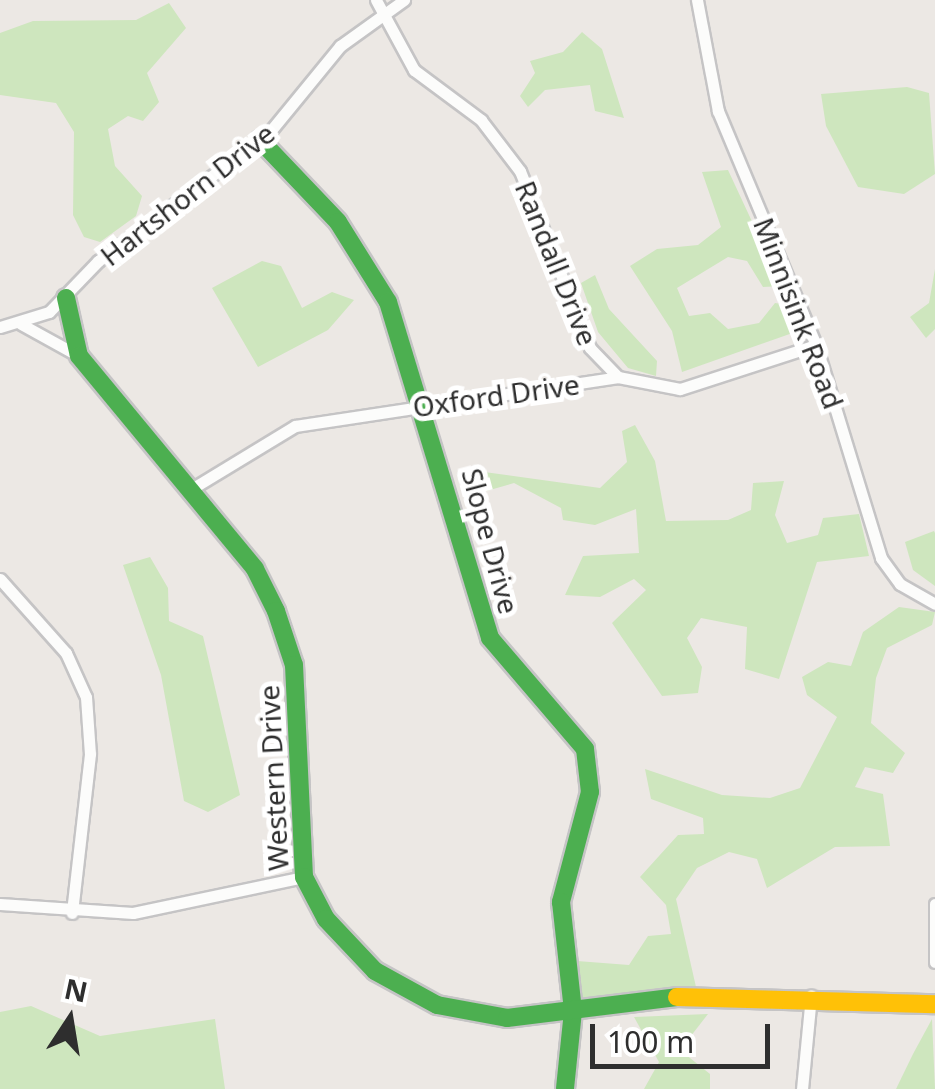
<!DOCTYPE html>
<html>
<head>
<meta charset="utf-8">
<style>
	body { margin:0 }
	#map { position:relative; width:935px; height:1089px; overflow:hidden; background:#ece8e4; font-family:"Noto Sans",sans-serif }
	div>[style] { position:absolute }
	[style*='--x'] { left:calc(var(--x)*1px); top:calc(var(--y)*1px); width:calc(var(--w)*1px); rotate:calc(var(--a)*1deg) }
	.green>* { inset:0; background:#cee6be }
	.roads { filter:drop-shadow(2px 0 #c5c4c5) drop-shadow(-2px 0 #c5c4c5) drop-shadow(0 2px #c5c4c5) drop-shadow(0 -2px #c5c4c5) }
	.street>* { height:11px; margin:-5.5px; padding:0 5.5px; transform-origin:5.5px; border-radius:5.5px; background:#fcfcfb }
	.fast>* { height:18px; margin:-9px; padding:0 9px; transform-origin:9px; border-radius:9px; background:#4caf50 }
	.slow>* { height:18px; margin:-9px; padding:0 9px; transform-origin:9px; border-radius:9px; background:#ffc107 }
	span { translate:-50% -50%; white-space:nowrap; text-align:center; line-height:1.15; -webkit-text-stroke:10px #fff; paint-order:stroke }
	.street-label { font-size:28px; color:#2e2e2e }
	.north { position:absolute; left:20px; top:969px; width:100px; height:100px; -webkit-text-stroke:8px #fff; paint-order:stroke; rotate:12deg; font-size:28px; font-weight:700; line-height:40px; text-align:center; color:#2e2e2e }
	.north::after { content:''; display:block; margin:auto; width:35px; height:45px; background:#2e2e2e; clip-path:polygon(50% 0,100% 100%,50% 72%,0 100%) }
	.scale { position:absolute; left:590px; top:1024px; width:180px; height:45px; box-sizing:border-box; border:5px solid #2e2e2e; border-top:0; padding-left:12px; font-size:30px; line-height:35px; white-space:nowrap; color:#2e2e2e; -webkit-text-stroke:8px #fff; paint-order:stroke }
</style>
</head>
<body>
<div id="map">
	<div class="green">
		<div style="clip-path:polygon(169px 3px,186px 28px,147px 73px,159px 102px,143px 121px,128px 116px,108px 129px,115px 166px,142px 196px,136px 216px,100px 242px,84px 237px,73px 215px,74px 132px,56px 103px,0 95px,0 33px,33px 21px,136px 20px)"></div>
		<div style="clip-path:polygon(582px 32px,602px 49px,624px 118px,595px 111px,590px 85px,545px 90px,528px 107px,520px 96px,535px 73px,530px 61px,563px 52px)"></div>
		<div style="clip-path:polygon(907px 87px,929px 93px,935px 174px,904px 194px,858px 187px,826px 126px,821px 94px)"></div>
		<div style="clip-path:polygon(728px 170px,782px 286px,763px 287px,747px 261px,728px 257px,677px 288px,689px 316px,710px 313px,728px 329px,759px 323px,775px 303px,788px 305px,801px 330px,682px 372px,672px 331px,630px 266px,657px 249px,698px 245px,721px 227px,702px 172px)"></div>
		<div style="clip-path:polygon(262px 261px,281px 266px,302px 308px,332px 292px,354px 300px,328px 330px,258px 367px,212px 288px)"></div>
		<div style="clip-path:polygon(935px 269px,935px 329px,926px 338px,910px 317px,929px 303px)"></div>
		<div style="clip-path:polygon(595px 275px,609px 309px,657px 361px,656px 376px,628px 368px,598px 332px,581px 283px)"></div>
		<div style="clip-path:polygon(635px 425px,655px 461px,666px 521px,728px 520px,751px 510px,753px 483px,784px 481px,775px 515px,787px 543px,818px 535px,823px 518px,859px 514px,869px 556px,817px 562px,779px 679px,745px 669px,747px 627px,701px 618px,687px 638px,702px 667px,698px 693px,662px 696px,612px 623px,646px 590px,634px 579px,600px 597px,565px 595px,583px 556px,639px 553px,636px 509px,595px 525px,563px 520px,561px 508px,514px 483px,469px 496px,477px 471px,600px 488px,627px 462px,622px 431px)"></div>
		<div style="clip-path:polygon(934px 531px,935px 533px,935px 586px,913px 570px,905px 542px)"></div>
		<div style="clip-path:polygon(150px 557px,168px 588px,169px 621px,203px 636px,240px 795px,208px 812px,184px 801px,161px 675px,123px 565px)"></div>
		<div style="clip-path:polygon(899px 607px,935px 612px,932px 625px,887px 648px,876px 678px,871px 723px,905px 753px,893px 773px,865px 767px,855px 787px,883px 794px,890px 846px,835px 847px,767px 888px,757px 859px,729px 852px,697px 868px,676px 899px,696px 987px,577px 998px,577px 961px,629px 965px,648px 936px,671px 934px,666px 905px,640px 877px,678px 835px,704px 834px,703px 818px,651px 799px,645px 769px,722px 795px,770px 798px,800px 788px,837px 717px,807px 695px,802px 677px,828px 662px,851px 666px,863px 632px)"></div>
		<div style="clip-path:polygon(31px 1006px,100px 1036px,215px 1019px,225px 1089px,0 1089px,0 1012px)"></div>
		<div style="clip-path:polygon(708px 1014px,680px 1050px,710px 1074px,710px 1089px,644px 1089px,659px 1062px,634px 1017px)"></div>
		<div style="clip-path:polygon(932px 1019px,935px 1089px,896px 1089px,913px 1054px)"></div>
	</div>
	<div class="roads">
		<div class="street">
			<div style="--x:376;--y:0;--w:80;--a:61.5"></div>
			<div style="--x:414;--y:70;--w:84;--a:36.7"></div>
			<div style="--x:481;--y:120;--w:64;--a:52.6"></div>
			<div style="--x:520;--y:171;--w:190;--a:68.4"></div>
			<div style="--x:590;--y:348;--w:40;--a:46"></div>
			<div style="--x:697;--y:0;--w:113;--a:79.3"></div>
			<div style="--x:718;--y:111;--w:254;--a:67.3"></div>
			<div style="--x:816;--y:345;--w:223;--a:73"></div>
			<div style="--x:881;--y:558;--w:32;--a:54"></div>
			<div style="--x:900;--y:584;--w:40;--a:29.7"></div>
			<div style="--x:21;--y:324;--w:66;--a:28.9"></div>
			<div style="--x:0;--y:327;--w:51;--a:-17"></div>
			<div style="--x:49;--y:312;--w:71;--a:-46.1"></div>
			<div style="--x:98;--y:261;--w:212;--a:-36.8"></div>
			<div style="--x:268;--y:134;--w:114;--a:-50.7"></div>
			<div style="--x:340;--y:46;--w:79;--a:-35.7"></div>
			<div style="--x:188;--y:491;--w:125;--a:-31.3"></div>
			<div style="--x:295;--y:426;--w:327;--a:-8.6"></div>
			<div style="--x:618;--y:377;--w:63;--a:11"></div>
			<div style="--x:680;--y:389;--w:143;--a:-17.9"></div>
			<div style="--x:0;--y:579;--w:99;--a:48.3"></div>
			<div style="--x:66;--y:653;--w:48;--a:65.6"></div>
			<div style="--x:86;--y:697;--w:57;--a:86"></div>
			<div style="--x:90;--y:754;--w:160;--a:96.5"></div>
			<div style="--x:0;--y:904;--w:133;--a:3.9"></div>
			<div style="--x:133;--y:913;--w:175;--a:-11.9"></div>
			<div style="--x:935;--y:904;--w:58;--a:90"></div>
			<div style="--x:802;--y:1089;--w:94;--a:-84.5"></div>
		</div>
		<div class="fast">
			<div style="--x:260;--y:140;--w:113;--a:46.4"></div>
			<div style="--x:338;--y:222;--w:94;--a:58"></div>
			<div style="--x:388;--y:302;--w:351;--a:73.1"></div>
			<div style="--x:490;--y:638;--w:146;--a:49.4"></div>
			<div style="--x:585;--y:749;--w:43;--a:83.4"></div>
			<div style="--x:590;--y:792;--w:114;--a:104.8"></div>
			<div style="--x:561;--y:902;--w:110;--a:83.7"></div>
			<div style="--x:573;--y:1011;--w:78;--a:95.9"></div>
			<div style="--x:66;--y:298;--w:59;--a:77.4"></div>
			<div style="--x:79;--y:356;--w:276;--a:50.4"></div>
			<div style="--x:255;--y:569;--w:47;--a:63.4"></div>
			<div style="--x:276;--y:611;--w:57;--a:71.6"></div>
			<div style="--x:294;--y:665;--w:212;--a:87.3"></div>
			<div style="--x:304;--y:877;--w:47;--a:62.4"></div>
			<div style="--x:326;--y:919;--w:71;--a:46.7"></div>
			<div style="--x:375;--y:971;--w:71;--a:28.7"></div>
			<div style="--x:437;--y:1005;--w:71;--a:10.5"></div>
			<div style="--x:507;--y:1018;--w:171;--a:-7"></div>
		</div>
		<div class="slow">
			<div style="--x:677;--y:997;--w:258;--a:1.6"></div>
		</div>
	</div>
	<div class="street-label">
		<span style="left:187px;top:194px;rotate:-38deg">Hartshorn Drive</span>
		<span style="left:557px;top:263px;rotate:68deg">Randall Drive</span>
		<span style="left:799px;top:313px;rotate:69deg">Minnisink Road</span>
		<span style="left:496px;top:395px;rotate:-8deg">Oxford Drive</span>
		<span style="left:491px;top:541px;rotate:75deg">Slope Drive</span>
		<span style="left:273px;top:778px;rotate:-93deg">Western Drive</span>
	</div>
	<div class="north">N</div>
	<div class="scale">100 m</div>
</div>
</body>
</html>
